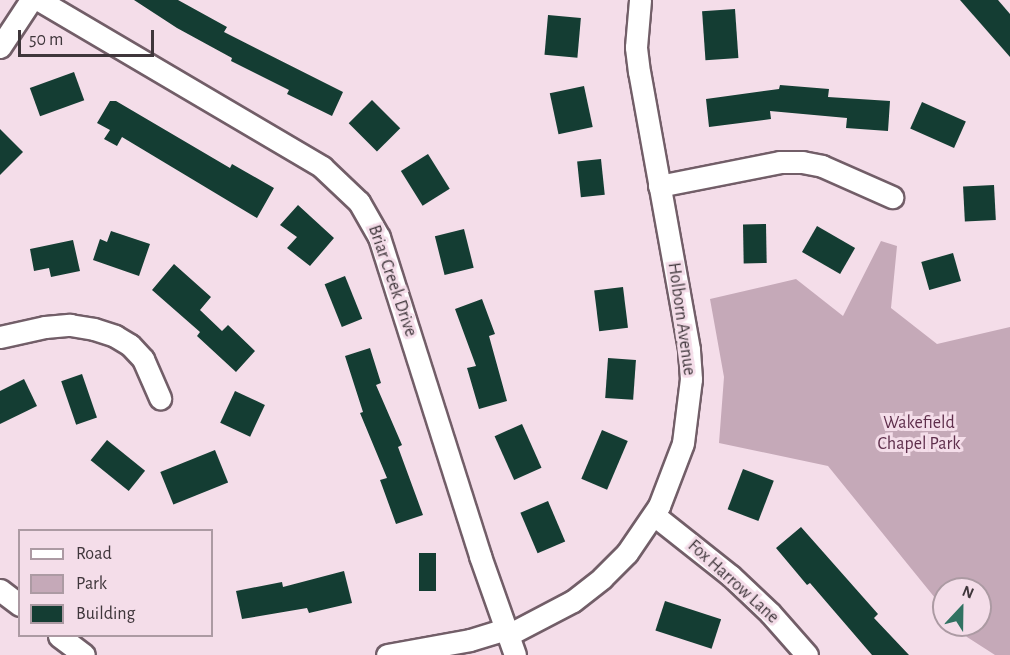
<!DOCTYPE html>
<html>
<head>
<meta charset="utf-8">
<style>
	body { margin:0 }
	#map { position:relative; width:1010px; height:655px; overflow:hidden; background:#f4dde9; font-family:"Alegreya Sans",sans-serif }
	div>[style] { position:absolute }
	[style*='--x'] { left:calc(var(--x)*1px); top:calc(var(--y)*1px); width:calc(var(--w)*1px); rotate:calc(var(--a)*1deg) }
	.green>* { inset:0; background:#c5a9b8 }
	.building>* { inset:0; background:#143d33; transform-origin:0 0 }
	.roads { filter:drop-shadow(2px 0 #725e68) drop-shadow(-2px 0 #725e68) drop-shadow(0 2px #725e68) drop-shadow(0 -2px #725e68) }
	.minor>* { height:21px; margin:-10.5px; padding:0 10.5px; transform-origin:10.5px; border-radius:10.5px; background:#fff }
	span { translate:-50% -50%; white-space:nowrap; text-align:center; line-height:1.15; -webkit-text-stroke:6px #f4dde9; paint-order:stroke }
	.street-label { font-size:18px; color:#3f363b }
	.park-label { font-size:18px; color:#5e2e4b }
	.legend { position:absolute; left:18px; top:529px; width:195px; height:108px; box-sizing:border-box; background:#f4dde9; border:2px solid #ac9aa3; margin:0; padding:8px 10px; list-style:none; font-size:18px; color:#3f363b }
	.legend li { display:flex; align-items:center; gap:12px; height:30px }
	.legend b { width:30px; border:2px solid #ac9aa3 }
	.north { position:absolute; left:932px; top:577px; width:60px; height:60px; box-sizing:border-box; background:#f4dde9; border:2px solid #ac9aa3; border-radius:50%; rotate:22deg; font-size:16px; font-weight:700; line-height:24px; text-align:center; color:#3f363b }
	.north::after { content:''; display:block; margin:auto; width:21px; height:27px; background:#317262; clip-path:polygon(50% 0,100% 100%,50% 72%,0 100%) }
	.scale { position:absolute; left:18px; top:30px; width:136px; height:27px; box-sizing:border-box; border:3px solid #3f363b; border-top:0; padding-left:8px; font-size:18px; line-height:21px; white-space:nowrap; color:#3f363b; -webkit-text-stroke:4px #f4dde9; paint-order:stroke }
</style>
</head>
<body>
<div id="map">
	<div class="green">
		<div style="clip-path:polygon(881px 241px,897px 246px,891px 308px,937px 344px,1010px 327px,1010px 655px,995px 655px,967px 637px,957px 625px,980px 625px,980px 589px,944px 589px,944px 609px,828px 466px,719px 443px,724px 377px,710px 299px,796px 279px,843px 316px)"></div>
	</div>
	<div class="building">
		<div style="clip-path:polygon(134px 0,178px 0,227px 27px,224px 32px,343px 92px,332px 116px,287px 94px,289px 90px,231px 61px,232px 58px,177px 28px)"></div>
		<div style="clip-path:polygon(960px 0,998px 0,1010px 14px,1010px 57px)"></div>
		<div style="left:735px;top:9px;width:49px;height:33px;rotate:86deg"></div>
		<div style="left:548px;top:15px;width:33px;height:40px;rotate:5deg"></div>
		<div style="left:74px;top:72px;width:30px;height:47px;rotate:70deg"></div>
		<div style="clip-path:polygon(780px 85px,829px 89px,828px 97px,890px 101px,888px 131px,846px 128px,847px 118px,770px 111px,771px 119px,709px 127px,706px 99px,779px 89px)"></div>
		<div style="left:584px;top:86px;width:42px;height:35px;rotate:78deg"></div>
		<div style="left:372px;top:100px;width:40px;height:33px;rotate:45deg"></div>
		<div style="clip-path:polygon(110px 101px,116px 101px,230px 168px,232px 164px,274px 188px,257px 218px,122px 137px,117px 146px,104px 139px,110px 130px,97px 123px)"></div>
		<div style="left:922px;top:102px;width:48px;height:29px;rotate:24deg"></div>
		<div style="clip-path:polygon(0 129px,23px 152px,0 175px)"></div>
		<div style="left:428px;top:154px;width:41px;height:32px;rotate:58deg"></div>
		<div style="left:601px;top:159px;width:36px;height:24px;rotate:84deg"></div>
		<div style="left:994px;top:185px;width:35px;height:31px;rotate:87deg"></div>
		<div style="clip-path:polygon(298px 205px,334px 238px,310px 266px,287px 248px,297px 237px,280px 225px)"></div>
		<div style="left:766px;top:224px;width:39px;height:23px;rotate:89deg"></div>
		<div style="left:817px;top:226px;width:44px;height:30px;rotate:30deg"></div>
		<div style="left:464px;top:229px;width:40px;height:30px;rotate:76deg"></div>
		<div style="clip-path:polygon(111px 231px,150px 244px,139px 276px,93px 260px,100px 239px,107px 242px)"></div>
		<div style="clip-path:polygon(73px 240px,80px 271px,51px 277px,49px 268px,34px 271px,30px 249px)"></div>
		<div style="left:953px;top:253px;width:29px;height:33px;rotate:74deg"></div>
		<div style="clip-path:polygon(174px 264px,211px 297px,200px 310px,222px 331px,228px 325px,255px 351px,236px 372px,197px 336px,200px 332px,152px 290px)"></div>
		<div style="left:345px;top:276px;width:46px;height:22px;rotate:68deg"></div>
		<div style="left:623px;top:287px;width:41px;height:29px;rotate:83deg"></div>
		<div style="clip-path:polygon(482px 299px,495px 334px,489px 336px,507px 401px,479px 409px,467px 368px,476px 366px,455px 309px)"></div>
		<div style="clip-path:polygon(370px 348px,381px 383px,376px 385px,402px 445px,398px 447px,423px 515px,396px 524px,380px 480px,387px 478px,360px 413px,363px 412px,345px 356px)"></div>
		<div style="left:608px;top:358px;width:28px;height:40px;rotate:4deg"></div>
		<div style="left:82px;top:374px;width:46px;height:22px;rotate:71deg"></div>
		<div style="clip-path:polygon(24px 379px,37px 406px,0 424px,0 391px)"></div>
		<div style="left:235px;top:391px;width:33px;height:35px;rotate:25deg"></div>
		<div style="left:522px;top:424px;width:48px;height:30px;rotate:66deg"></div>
		<div style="left:602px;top:430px;width:28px;height:53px;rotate:23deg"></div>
		<div style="left:107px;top:440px;width:49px;height:26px;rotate:39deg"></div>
		<div style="left:215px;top:450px;width:35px;height:59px;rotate:68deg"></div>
		<div style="left:743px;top:469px;width:33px;height:43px;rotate:21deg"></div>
		<div style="left:548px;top:501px;width:44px;height:30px;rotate:67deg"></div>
		<div style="clip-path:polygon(801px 527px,878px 614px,874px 618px,909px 655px,872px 655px,810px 583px,807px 585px,776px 548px)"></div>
		<div style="left:419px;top:553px;width:17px;height:38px"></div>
		<div style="clip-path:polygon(344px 571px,352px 603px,309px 613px,307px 608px,242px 619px,236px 591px,282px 582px,283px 587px)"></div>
		<div style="left:665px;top:601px;width:59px;height:31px;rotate:18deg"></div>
	</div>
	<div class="roads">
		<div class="minor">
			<div style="--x:39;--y:0;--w:329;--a:30.5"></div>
			<div style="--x:322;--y:167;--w:51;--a:43.4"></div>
			<div style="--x:359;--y:202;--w:40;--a:60.3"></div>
			<div style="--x:379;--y:237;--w:335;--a:72.4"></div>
			<div style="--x:480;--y:556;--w:105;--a:70.5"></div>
			<div style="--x:0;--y:47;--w:56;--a:-56.6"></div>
			<div style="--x:659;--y:186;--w:123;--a:-11.2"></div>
			<div style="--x:780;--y:162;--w:22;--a:0"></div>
			<div style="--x:802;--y:162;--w:20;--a:11"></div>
			<div style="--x:822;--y:166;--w:77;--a:23.9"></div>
			<div style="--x:0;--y:337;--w:46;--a:-12.5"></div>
			<div style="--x:45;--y:327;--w:25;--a:-5"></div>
			<div style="--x:70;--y:325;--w:24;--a:9"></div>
			<div style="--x:94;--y:329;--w:22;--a:18"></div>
			<div style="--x:115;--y:336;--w:17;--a:31"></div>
			<div style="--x:130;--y:345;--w:19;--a:47"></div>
			<div style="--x:143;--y:359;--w:43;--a:66.4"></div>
			<div style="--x:654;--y:515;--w:98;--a:38.4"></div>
			<div style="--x:731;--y:576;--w:54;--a:43.5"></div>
			<div style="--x:770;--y:613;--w:56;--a:48.6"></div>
			<div style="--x:0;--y:590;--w:25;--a:37"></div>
			<div style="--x:508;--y:635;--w:73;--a:-27.6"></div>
			<div style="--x:573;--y:601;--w:37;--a:-38"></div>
			<div style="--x:602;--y:578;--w:35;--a:-45"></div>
			<div style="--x:627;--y:553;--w:57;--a:-55.8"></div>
			<div style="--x:659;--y:506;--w:67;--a:-69.1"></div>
			<div style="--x:683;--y:443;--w:64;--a:-82.9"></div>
			<div style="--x:691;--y:379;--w:30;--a:-94"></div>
			<div style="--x:689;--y:349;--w:281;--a:-100.2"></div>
			<div style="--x:639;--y:72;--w:25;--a:-97"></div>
			<div style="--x:636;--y:47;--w:47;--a:-85.1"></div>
			<div style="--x:59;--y:636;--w:31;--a:37"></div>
			<div style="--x:387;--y:655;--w:84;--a:-10.2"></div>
			<div style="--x:470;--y:640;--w:38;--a:-17"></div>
		</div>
	</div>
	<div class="street-label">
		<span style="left:392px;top:281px;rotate:71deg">Briar Creek Drive</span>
		<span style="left:681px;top:319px;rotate:82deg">Holborn Avenue</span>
		<span style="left:733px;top:582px;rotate:42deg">Fox Harrow Lane</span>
	</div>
	<div class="park-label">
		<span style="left:919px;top:434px">Wakefield<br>Chapel Park</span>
	</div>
	<ul class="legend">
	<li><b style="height:8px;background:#fff"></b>Road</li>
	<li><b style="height:16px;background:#c5a9b8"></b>Park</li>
	<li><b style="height:16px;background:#143d33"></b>Building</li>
	</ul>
	<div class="north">N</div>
	<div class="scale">50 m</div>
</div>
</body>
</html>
